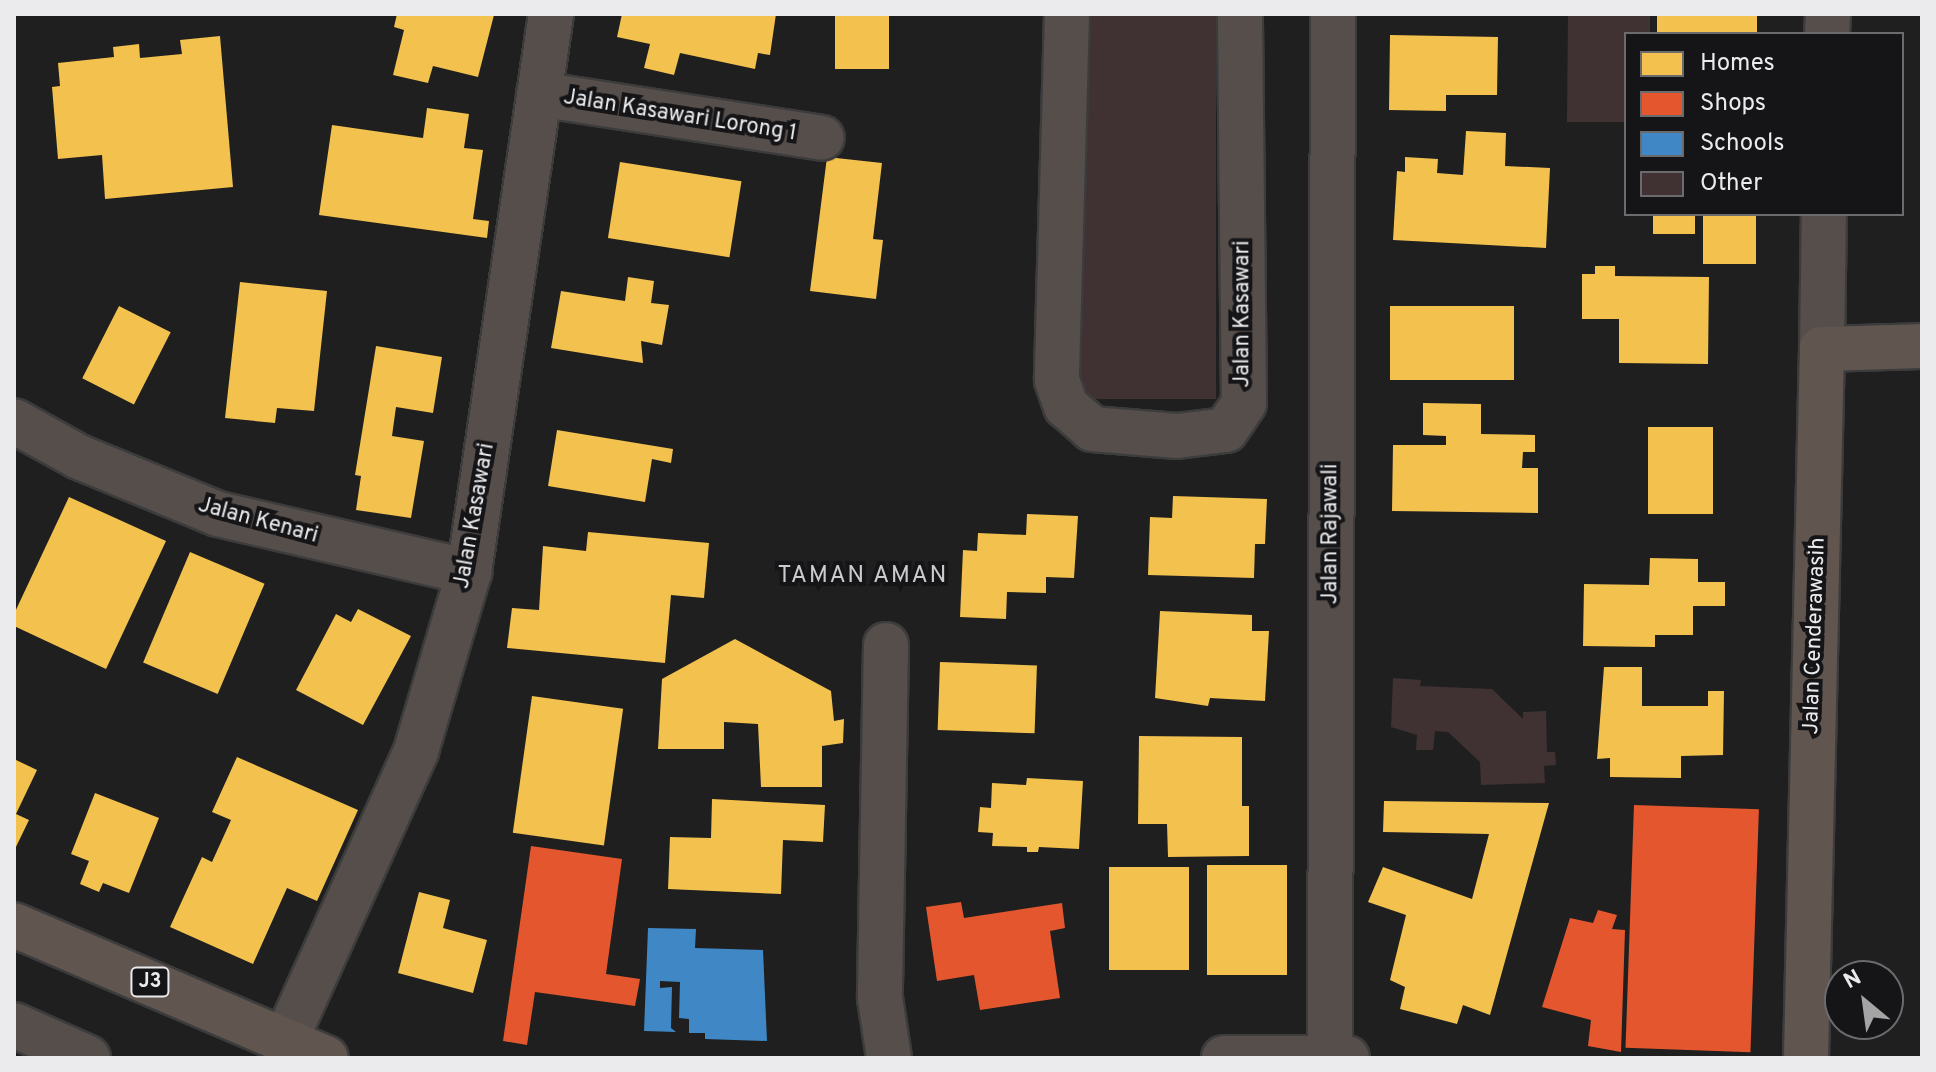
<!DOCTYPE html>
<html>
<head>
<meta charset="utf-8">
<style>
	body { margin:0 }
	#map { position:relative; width:1936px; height:1072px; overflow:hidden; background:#1f1f20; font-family:Overpass,sans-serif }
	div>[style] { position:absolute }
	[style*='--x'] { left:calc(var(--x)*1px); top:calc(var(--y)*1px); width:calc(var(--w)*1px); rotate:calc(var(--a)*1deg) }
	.homes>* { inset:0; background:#f2c14e; transform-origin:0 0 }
	.shops>* { inset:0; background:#e4572e; transform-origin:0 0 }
	.schools>* { inset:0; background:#3f88c5 }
	.building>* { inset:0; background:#403233; transform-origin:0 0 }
	.roads { filter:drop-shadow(2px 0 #3c3c3d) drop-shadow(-2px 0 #3c3c3d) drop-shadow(0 2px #3c3c3d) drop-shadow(0 -2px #3c3c3d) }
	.minor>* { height:44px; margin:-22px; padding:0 22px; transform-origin:22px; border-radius:22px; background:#564e4a }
	.major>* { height:44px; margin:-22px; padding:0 22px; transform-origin:22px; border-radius:22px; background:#60564f }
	span { translate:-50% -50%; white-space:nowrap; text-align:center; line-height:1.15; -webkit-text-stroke:8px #151518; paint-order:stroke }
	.shield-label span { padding:2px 6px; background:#151518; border:2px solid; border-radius:6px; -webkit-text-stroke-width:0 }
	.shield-label { font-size:20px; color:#ebebed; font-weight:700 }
	.street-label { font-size:22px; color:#ebebed }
	.neighbourhood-label { font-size:24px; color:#cacbce; letter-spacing:2px }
	.frame { position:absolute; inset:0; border:16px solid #ebebed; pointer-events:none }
	.legend { position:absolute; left:1624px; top:32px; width:280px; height:184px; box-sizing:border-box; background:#151518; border:2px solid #6b6b6d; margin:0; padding:10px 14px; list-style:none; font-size:24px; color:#ebebed }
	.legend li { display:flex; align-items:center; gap:16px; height:40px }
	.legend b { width:40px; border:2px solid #6b6b6d }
	.north { position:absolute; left:1824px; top:960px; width:80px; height:80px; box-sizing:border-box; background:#151518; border:2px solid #6b6b6d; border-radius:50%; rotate:331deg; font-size:22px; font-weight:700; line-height:32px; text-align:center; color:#ebebed }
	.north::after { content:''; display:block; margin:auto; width:28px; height:36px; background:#a4a4a5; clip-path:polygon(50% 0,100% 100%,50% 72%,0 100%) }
</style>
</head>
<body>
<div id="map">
	<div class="homes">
		<div style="clip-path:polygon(397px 14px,494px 15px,478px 77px,433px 66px,428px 83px,393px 75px,404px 30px,394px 27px)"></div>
		<div style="clip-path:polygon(622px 14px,776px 14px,770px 55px,758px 53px,755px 69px,680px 53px,674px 75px,644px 68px,650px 44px,617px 37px)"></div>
		<div style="left:835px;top:14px;width:54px;height:55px"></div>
		<div style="left:1657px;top:14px;width:100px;height:20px"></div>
		<div style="clip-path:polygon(1390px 35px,1498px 37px,1497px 95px,1446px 95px,1446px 111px,1389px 110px)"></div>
		<div style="clip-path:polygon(220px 36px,233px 187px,105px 199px,102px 155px,58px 159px,52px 87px,60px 86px,58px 63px,114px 57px,113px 47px,139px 44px,140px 58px,182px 54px,180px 40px)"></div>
		<div style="clip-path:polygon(427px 108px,469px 114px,464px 148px,483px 150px,473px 219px,489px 221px,487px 238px,319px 215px,332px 125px,423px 138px)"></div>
		<div style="clip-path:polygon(1466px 131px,1506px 133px,1505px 166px,1550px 168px,1546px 248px,1393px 240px,1397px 171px,1405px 172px,1405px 157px,1438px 159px,1437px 173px,1463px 175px)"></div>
		<div style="clip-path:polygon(827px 157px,882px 163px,873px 239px,883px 240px,876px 299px,810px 291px)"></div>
		<div style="left:620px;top:162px;width:123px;height:77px;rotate:9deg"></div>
		<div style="left:1653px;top:214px;width:42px;height:20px"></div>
		<div style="left:1703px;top:214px;width:53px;height:50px"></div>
		<div style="clip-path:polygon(1595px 266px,1615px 266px,1615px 276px,1709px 277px,1708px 364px,1619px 363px,1619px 319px,1582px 319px,1582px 274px,1595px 274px)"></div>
		<div style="clip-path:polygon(628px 277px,654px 281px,651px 303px,669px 305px,662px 345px,641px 341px,643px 363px,551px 348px,561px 291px,625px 301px)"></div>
		<div style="clip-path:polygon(240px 282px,327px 291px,314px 411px,277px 408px,275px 423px,225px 418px)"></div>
		<div style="left:119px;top:306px;width:58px;height:81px;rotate:27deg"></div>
		<div style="left:1390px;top:306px;width:124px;height:74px"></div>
		<div style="clip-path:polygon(376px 346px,442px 357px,433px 413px,396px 407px,392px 436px,424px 441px,411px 518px,356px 510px,361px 476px,355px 475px)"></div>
		<div style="clip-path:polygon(1423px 403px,1481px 404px,1481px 434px,1535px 435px,1535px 452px,1523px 452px,1522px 468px,1538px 468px,1538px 513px,1392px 511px,1393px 445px,1446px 445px,1446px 436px,1423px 435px)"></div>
		<div style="left:1713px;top:427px;width:87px;height:65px;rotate:90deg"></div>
		<div style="clip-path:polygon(557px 430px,673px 449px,671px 463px,652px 459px,645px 502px,548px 486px)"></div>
		<div style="clip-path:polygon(1173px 496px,1267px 499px,1265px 544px,1255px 544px,1254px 578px,1148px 575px,1150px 517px,1172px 518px)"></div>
		<div style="clip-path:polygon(69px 497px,166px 541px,106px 669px,14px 626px,14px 614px)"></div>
		<div style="clip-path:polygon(1027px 514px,1078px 516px,1074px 578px,1046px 577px,1046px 593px,1007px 592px,1006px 619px,960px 617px,963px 550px,977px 551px,978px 533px,1026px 535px)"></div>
		<div style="clip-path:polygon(588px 532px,709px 543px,704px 598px,671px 595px,665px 663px,507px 648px,512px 608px,539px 610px,543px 546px,586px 551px)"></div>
		<div style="left:190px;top:552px;width:81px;height:120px;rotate:23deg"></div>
		<div style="clip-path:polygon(1650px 558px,1698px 559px,1698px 582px,1725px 582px,1725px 606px,1693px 606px,1693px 635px,1655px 635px,1655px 647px,1583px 646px,1584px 584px,1649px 585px)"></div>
		<div style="clip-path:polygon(358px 609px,411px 636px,363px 725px,296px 690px,336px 614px,351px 622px)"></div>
		<div style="clip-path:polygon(1160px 611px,1252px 615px,1252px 631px,1269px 631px,1265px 701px,1210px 698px,1208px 706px,1155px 698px)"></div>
		<div style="clip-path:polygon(735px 639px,831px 691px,834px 721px,844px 719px,843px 743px,822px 746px,822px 787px,761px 787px,758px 724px,724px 722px,724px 749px,658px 749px,662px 679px)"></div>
		<div style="left:940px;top:662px;width:97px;height:68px;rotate:2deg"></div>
		<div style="clip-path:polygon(1604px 667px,1642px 667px,1642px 706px,1708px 706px,1708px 691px,1724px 691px,1723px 755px,1681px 756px,1681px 778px,1610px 777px,1610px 758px,1597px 759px)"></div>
		<div style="left:532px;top:696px;width:92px;height:138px;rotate:8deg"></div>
		<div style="clip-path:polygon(1139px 736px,1242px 737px,1242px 806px,1249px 806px,1249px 856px,1168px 857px,1167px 824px,1138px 824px)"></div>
		<div style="clip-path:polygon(237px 757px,358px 810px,317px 901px,287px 888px,253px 964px,170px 927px,202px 857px,212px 862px,231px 820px,212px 812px)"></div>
		<div style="clip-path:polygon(14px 759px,37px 770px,16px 814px,29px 820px,14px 851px)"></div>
		<div style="clip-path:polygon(1027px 778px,1083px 781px,1079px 849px,1039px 847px,1038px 852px,1027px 852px,1027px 847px,992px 846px,993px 833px,978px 832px,980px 807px,991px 808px,992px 783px,1026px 785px)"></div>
		<div style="clip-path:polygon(95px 793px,159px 818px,129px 893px,103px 883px,99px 892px,80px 884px,89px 861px,71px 854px)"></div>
		<div style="clip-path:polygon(712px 799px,825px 805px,823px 842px,783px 840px,781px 894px,668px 889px,670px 837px,711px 838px)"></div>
		<div style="clip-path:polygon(1384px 801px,1549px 803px,1490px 1015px,1463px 1005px,1457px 1024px,1400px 1009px,1405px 987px,1390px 980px,1406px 915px,1368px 902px,1383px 867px,1472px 899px,1489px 834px,1383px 832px)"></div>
		<div style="left:1207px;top:865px;width:80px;height:110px"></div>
		<div style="left:1189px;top:867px;width:103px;height:80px;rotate:90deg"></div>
		<div style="clip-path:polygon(419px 892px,450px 900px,443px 928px,487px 940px,473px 993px,398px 973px)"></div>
	</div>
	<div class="shops">
		<div style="left:1634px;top:805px;width:125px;height:243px;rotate:2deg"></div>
		<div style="clip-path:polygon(531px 846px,622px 859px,606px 974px,640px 979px,635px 1006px,535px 992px,527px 1045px,503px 1041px)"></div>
		<div style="clip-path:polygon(961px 902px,964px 918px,1062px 903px,1065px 928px,1050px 931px,1060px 998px,980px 1010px,974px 975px,937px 981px,926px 907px)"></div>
		<div style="clip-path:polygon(1598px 910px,1617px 915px,1612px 929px,1625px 930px,1621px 1052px,1588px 1046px,1591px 1020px,1542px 1007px,1570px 918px,1593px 923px)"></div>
	</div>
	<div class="schools">
		<div style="clip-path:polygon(648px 928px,696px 929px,695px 948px,763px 950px,767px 1041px,705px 1039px,705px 1033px,689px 1033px,689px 1019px,679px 1018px,680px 982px,660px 981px,660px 988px,672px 987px,671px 1028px,676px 1032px,644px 1031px)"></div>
	</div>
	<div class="building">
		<div style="left:1070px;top:14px;width:146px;height:385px"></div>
		<div style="clip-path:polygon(1568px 14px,1650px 14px,1650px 34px,1626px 34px,1626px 122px,1567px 122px)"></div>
		<div style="clip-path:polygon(1393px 678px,1421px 680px,1420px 686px,1492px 689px,1523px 719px,1523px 712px,1546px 711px,1547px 752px,1555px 752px,1556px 765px,1544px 766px,1545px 783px,1481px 785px,1480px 762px,1448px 732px,1435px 731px,1433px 750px,1416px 750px,1417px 735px,1391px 727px)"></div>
	</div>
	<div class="roads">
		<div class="minor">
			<div style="--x:1067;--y:14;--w:366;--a:91.6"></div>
			<div style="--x:1057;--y:380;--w:28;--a:71"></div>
			<div style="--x:1066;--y:406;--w:35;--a:41"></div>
			<div style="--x:1092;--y:429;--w:85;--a:4.7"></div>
			<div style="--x:1177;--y:436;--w:49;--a:-7"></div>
			<div style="--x:1226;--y:430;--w:32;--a:-56"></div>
			<div style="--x:1244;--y:403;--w:389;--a:-90.6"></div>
			<div style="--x:1827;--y:34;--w:20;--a:-87"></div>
			<div style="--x:539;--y:94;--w:286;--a:8.8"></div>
			<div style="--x:1822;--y:349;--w:135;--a:-89.2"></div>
			<div style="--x:14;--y:421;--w:74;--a:29"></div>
			<div style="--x:79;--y:457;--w:150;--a:22.3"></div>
			<div style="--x:218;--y:514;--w:258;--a:13"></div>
			<div style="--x:886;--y:645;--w:353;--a:91"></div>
			<div style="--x:880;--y:998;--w:61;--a:81.5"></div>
			<div style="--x:14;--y:1025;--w:81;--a:24"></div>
			<div style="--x:287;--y:1037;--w:314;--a:-65.7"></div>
			<div style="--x:416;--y:751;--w:187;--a:-73.5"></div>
			<div style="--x:469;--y:572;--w:564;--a:-81.64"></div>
			<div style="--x:1224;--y:1058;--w:123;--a:0"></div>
			<div style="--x:1330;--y:1058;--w:1044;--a:-89.84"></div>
		</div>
		<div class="major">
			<div style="--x:14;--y:925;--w:339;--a:23.1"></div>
			<div style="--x:1806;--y:1058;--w:709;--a:-88.71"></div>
			<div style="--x:1822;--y:349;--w:100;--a:-1.7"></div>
		</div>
	</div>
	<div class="shield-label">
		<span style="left:150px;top:982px">J3</span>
	</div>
	<div class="street-label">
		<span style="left:680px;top:116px;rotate:9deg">Jalan Kasawari Lorong 1</span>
		<span style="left:1243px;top:314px;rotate:-90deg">Jalan Kasawari</span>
		<span style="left:475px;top:516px;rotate:-80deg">Jalan Kasawari</span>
		<span style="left:258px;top:521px;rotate:15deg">Jalan Kenari</span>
		<span style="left:1331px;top:534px;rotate:-90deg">Jalan Rajawali</span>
		<span style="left:1815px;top:636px;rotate:-88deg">Jalan Cenderawasih</span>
	</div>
	<div class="neighbourhood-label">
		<span style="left:863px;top:577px">TAMAN AMAN</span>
	</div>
	<div class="frame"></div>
	<ul class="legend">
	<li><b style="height:22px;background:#f2c14e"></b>Homes</li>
	<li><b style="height:22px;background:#e4572e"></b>Shops</li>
	<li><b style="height:22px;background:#3f88c5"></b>Schools</li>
	<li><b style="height:22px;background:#403233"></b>Other</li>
	</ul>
	<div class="north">N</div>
</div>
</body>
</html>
